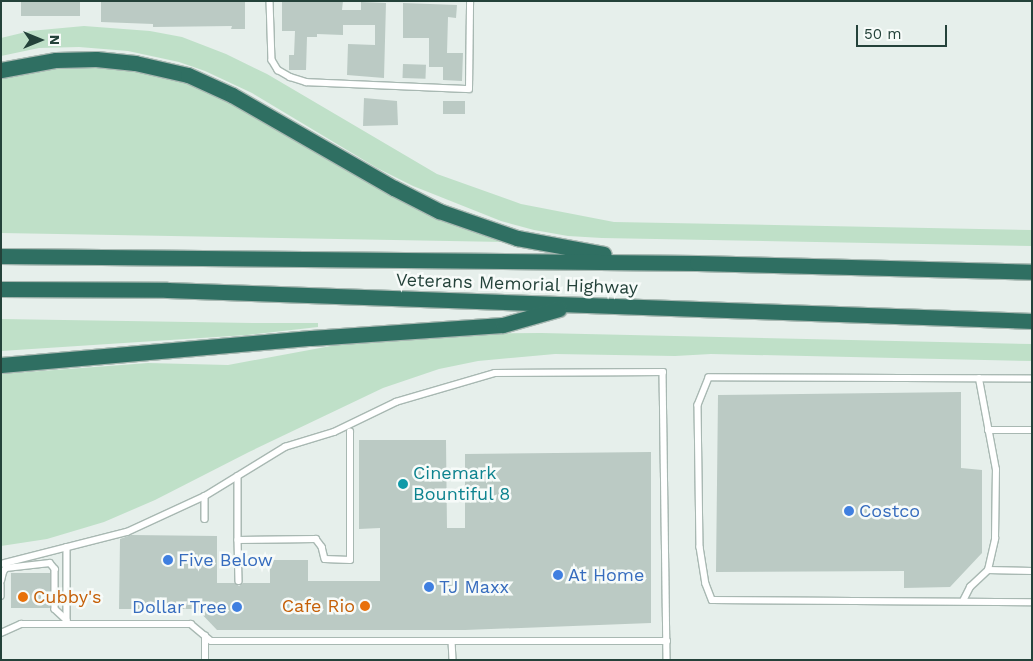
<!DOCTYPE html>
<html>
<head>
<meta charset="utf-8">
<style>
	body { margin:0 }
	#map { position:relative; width:1033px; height:661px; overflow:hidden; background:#e6efeb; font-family:"Work Sans",sans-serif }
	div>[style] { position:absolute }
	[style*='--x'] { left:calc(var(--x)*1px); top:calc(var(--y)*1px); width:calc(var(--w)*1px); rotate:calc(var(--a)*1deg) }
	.green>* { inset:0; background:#bfe0c8 }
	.building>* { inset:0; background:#bbcac4; transform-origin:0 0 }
	.roads { filter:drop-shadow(1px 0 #a8b8b2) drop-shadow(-1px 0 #a8b8b2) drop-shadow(0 1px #a8b8b2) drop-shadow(0 -1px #a8b8b2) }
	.service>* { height:5.5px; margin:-2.75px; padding:0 2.75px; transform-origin:2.75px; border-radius:2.75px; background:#fff }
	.motorway>* { height:15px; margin:-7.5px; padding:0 7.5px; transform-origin:7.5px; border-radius:7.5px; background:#2f6f62 }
	.dots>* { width:14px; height:14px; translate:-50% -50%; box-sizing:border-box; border:2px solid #f7fbf9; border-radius:50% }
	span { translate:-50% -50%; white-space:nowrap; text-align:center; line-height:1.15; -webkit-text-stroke:5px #f7fbf9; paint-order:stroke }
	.street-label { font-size:18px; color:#24423a }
	.culture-label { font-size:18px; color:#0d838f }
	.left { translate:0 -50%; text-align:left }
	.shop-label { font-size:18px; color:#366cbe }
	.right { translate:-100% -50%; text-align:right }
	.food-label { font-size:18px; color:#c56008 }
	.frame { position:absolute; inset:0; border:2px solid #24423a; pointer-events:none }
	.north { position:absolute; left:15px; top:15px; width:50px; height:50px; -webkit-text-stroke:4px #f7fbf9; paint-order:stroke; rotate:90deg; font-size:14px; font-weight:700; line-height:20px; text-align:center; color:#24423a }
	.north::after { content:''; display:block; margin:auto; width:18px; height:22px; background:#24423a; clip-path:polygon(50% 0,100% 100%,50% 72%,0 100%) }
	.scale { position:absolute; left:856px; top:25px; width:91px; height:22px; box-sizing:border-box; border:2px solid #24423a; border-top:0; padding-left:6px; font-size:15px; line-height:18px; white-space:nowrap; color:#24423a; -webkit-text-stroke:4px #f7fbf9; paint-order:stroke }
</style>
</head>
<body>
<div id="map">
	<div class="green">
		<div style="clip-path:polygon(84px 26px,150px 31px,182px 37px,226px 54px,267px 74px,437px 174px,521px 204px,614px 222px,1032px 230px,1032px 246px,602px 238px,568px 236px,534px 230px,501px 221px,413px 186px,377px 168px,252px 93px,205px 71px,179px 62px,128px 51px,79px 47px,39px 48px,1px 56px,1px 38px,30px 31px)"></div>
		<div style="clip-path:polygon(109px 65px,178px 77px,221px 93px,505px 242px,1px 233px,1px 78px,15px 73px,51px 67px)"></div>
		<div style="clip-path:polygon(1px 319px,253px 323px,318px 323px,318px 327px,247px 335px,1px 351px)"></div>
		<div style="clip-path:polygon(541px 333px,1032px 344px,1032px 361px,711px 354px,675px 356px,555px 354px,478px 361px,439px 369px,383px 388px,249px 452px,155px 500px,104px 522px,47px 539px,1px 546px,1px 374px,148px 363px,228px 365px,347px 343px,452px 334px)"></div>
	</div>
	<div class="building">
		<div style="left:21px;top:1px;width:59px;height:15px"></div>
		<div style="clip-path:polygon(101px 1px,245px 1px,245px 29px,231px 29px,232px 26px,153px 27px,153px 24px,101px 22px)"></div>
		<div style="clip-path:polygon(282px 1px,343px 1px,342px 10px,361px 10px,361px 2px,386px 3px,384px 78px,347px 75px,348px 44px,375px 45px,375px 25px,343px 25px,343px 35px,317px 34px,317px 37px,307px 37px,306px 70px,289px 70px,289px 55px,294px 55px,295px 31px,282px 31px)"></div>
		<div style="clip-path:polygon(403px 3px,457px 5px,456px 18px,448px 17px,447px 53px,463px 53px,462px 81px,443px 80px,443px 67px,429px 67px,429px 38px,403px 38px)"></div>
		<div style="left:403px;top:64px;width:23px;height:14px;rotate:2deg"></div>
		<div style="clip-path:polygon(364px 98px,397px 101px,398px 125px,363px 126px)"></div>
		<div style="left:443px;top:101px;width:22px;height:13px"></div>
		<div style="clip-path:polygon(961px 392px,961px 468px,982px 470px,982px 553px,950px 587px,904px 588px,904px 571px,716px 572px,718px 395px)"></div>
		<div style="clip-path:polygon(359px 440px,446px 440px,447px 528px,465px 528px,465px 454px,651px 452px,651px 623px,465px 630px,217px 630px,197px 609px,119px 609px,120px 539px,131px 535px,217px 536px,217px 583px,235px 583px,239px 586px,243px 583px,270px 583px,270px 560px,308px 560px,308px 581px,380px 581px,380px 528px,359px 529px)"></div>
		<div style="left:11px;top:573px;width:39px;height:35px"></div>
	</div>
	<div class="roads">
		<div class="service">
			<div style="--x:270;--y:1;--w:59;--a:88.1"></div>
			<div style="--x:272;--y:60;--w:12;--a:59"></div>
			<div style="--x:278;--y:70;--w:14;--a:30"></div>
			<div style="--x:290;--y:77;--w:17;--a:17"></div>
			<div style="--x:306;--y:82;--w:163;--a:2.5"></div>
			<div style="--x:469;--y:89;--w:88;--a:-89.3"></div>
			<div style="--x:1032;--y:379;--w:323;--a:-179.8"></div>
			<div style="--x:709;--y:378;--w:29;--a:112"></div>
			<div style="--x:698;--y:405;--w:142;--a:89.2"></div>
			<div style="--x:700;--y:547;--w:37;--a:81"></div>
			<div style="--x:706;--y:584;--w:17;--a:69"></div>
			<div style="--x:712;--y:600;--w:320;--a:0.4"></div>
			<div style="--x:988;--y:430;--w:44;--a:0"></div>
			<div style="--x:238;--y:476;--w:64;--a:90"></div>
			<div style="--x:238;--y:540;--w:78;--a:-0.7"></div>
			<div style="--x:316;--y:539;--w:10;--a:53"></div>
			<div style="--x:322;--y:547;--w:12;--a:76"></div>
			<div style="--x:325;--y:559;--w:25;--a:2"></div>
			<div style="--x:350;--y:560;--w:128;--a:-90"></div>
			<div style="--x:205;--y:496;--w:23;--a:90"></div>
			<div style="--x:238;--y:540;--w:41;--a:88.6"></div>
			<div style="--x:67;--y:547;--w:75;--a:90"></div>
			<div style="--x:1;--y:564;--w:130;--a:-14.3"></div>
			<div style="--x:127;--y:532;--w:86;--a:-24.8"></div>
			<div style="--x:205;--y:496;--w:94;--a:-31.5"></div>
			<div style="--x:285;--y:447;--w:51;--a:-17"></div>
			<div style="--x:334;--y:432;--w:69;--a:-25.8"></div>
			<div style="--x:396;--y:402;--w:103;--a:-16.3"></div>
			<div style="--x:495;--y:373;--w:168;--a:-0.3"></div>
			<div style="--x:663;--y:372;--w:288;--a:89.2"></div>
			<div style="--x:988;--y:570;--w:44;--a:1.3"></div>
			<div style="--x:1;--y:581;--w:9;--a:-77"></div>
			<div style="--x:3;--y:572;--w:5;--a:-53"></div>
			<div style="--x:6;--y:568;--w:44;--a:-6.5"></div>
			<div style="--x:50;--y:563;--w:8;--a:50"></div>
			<div style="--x:55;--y:569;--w:40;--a:90"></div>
			<div style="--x:55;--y:609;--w:16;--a:43"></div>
			<div style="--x:1;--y:585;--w:11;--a:90"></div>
			<div style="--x:963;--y:601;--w:16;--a:-63"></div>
			<div style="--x:970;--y:587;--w:25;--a:-43"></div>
			<div style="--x:988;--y:570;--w:32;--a:-77"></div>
			<div style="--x:995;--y:539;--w:69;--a:-89.2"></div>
			<div style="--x:996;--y:470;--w:93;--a:-100.6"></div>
			<div style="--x:1;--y:633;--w:22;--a:-24"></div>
			<div style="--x:21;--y:624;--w:170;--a:0"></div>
			<div style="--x:191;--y:624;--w:26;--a:40"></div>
			<div style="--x:211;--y:641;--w:456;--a:0"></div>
			<div style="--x:452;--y:641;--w:19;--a:87"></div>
			<div style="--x:205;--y:660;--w:24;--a:-90"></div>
		</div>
		<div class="motorway">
			<div style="--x:1;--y:70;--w:56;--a:-10.3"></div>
			<div style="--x:56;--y:60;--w:40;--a:-1.4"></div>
			<div style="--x:96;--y:59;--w:39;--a:6"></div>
			<div style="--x:135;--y:63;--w:54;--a:12.8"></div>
			<div style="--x:188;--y:75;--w:48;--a:24.4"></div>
			<div style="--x:232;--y:95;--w:187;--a:29.9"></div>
			<div style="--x:394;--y:188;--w:51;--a:27.1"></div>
			<div style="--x:439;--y:211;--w:83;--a:19.1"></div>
			<div style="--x:517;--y:238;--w:88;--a:10.4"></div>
			<div style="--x:1;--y:256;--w:696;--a:0.58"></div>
			<div style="--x:697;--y:263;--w:335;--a:1.5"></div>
			<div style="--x:1;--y:289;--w:166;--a:0.3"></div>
			<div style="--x:167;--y:290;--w:866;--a:2.05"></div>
			<div style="--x:1;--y:365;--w:311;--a:-5"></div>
			<div style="--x:311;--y:338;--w:192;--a:-3.9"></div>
			<div style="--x:503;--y:325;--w:58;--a:-15.9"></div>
		</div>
	</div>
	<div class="dots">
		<div style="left:403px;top:484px;background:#0f9aa8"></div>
		<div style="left:849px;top:511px;background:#3f7fe0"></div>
		<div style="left:168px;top:560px;background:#3f7fe0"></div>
		<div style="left:558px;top:575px;background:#3f7fe0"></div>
		<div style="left:429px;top:587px;background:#3f7fe0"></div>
		<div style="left:23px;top:597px;background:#e8710a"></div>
		<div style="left:365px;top:606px;background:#e8710a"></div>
		<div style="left:237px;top:607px;background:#3f7fe0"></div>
	</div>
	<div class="street-label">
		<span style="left:517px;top:284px;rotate:2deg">Veterans Memorial Highway</span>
	</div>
	<div class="culture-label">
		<span class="left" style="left:413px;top:484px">Cinemark<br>Bountiful 8</span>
	</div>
	<div class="shop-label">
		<span class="left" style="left:859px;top:511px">Costco</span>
		<span class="left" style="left:178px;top:560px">Five Below</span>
		<span class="left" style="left:568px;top:575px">At Home</span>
		<span class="left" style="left:439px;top:587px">TJ Maxx</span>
		<span class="right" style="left:227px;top:607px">Dollar Tree</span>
	</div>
	<div class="food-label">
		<span class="left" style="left:33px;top:597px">Cubby's</span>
		<span class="right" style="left:355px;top:606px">Cafe Rio</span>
	</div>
	<div class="frame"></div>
	<div class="north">N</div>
	<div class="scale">50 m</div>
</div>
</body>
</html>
